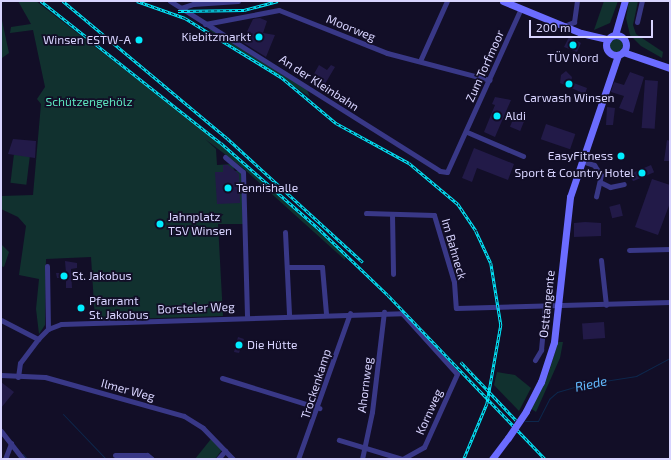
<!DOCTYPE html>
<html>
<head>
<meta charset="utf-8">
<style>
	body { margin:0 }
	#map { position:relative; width:671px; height:460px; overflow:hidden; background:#120e27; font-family:"Exo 2",sans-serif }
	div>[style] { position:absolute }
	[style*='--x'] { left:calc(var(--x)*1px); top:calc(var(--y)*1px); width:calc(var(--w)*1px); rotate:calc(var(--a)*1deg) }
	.green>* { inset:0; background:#11312f; transform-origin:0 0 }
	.round { border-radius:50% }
	.stream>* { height:1px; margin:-0.5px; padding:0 0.5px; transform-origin:0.5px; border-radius:0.5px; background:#0d274c }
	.building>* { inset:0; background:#221a48; transform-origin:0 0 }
	.minor>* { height:5px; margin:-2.5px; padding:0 2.5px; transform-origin:2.5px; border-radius:2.5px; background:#393887 }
	.secondary>* { height:7px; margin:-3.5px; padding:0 3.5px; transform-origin:3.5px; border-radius:3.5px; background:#6b6cff }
	.secondary>.ring { margin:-3.5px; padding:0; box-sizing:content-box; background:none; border:7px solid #6b6cff; border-radius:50% }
	.rail>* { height:2.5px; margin-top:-1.25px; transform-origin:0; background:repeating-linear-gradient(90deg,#120e27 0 3px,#00edff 0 6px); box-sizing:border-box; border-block:1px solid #00edff }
	.secondary-bridge>* { height:7px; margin:-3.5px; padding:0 3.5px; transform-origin:3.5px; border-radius:3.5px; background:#6b6cff }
	.dots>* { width:11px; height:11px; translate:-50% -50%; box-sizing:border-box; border:2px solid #120e27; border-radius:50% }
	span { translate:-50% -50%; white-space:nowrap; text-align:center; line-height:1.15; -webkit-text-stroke:3.5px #120e27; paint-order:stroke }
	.street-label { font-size:12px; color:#d8d4ff }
	.poi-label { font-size:12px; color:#d8d4ff }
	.right { translate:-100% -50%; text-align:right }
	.left { translate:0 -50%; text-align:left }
	.park-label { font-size:12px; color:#5ce3bd }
	.water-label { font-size:13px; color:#62bbff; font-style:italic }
	.frame { position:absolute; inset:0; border:2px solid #d8d4ff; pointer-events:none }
	.scale { position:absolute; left:529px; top:20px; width:124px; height:18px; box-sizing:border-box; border:2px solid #d8d4ff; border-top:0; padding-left:5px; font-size:12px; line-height:14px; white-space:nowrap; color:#d8d4ff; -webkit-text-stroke:3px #120e27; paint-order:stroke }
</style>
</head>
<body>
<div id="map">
	<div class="green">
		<div style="clip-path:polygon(18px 1px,36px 1px,218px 142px,345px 255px,345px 260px,243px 168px,205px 139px,216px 149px,217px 165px,233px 164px,234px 171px,241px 171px,243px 224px,218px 224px,223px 316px,95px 320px,91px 257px,46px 259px,45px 325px,39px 334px,36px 309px,39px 279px,19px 275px,26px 226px,18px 217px,1px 209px,1px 196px,33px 195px,41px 104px,37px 99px,45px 87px,33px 30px,10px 33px,11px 27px,31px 24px)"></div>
		<div style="clip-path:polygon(604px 1px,618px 1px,610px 23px,594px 30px)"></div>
		<div style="clip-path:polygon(629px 1px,638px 1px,633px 25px,636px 34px,663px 52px,662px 58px,641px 46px,630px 35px,626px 18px)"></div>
		<div style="clip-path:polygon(1px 16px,9px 53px,2px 58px,1px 58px)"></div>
		<div style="clip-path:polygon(211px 29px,307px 90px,310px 97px,209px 30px)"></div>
		<div class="round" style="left:609px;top:38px;width:14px;height:14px"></div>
		<div style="left:14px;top:154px;width:16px;height:29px;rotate:7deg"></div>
		<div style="clip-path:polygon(1px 244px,9px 252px,4px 267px,1px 266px)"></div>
		<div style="clip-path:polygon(558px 342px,563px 342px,560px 358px,536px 412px,530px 408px,548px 375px)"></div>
		<div style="clip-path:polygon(497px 372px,515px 375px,531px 388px,519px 411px,494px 385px)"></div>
		<div style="clip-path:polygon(211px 439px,222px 450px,215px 459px,195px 459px)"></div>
	</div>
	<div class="stream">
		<div style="--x:63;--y:414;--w:62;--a:46.3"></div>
		<div style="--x:525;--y:421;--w:13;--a:0"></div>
		<div style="--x:538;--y:421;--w:25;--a:-63"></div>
		<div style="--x:549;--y:399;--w:11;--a:-41"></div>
		<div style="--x:557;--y:392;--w:29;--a:-16"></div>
		<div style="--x:585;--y:384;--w:52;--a:-8.9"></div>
		<div style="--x:636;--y:376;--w:38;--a:-28"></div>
		<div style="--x:23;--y:454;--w:6;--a:51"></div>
	</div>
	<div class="building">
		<div style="clip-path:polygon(260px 18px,267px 21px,263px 33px,275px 35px,266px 57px,239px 40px,241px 36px,244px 38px,253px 19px)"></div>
		<div style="clip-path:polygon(569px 37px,581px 43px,577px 52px,564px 47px)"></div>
		<div style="clip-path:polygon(319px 65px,327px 70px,331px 65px,335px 67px,322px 89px,310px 81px)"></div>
		<div style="clip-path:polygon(566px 71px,572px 77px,571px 82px,587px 88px,585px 94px,560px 83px,561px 75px)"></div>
		<div style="clip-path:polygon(630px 72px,644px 77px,633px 113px,619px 108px,624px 96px,611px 92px,614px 82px,624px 85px)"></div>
		<div style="left:645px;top:80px;width:13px;height:48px;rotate:4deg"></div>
		<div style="clip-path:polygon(495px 97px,511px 100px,495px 137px,484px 132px,495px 105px,492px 104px)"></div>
		<div style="clip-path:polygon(607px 107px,615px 108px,613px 125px,606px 125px)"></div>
		<div style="left:516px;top:112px;width:11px;height:16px;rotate:22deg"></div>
		<div style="left:546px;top:124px;width:31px;height:16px;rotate:19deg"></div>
		<div style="clip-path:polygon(13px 139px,36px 141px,35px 158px,8px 154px)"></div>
		<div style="clip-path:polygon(667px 140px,670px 141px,670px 161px,664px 161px)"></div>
		<div style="clip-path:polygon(474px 148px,514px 164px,508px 180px,477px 168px,472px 182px,462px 178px)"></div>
		<div style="clip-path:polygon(223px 165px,228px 165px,239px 174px,240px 203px,217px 204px,215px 172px,223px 172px)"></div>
		<div style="left:651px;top:165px;width:8px;height:23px;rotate:67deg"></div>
		<div style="clip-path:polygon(652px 179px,670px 185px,670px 203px,658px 235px,635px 227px)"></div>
		<div style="left:620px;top:204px;width:12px;height:11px;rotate:76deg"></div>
		<div style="clip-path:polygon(585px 222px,601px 223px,601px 236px,574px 237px,574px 223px)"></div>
		<div style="clip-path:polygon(65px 261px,77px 263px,77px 268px,71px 269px,72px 288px,66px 288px,66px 278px,57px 278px,56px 273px,66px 273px)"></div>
		<div style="left:604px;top:322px;width:16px;height:22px;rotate:86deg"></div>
		<div style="clip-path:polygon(238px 337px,244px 339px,239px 353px,234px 352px)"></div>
		<div style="clip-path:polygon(1px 382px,14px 392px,1px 408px)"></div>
	</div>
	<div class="minor">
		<div style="--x:170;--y:1;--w:319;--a:32.2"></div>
		<div style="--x:440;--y:171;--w:7;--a:8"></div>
		<div style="--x:447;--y:172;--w:180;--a:-65.7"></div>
		<div style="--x:181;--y:8;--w:13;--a:-18"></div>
		<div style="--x:193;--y:4;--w:45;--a:-3.8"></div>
		<div style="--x:637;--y:22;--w:22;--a:-77"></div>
		<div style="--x:205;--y:24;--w:75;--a:-10.7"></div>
		<div style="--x:279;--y:10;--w:116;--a:21.7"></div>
		<div style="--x:387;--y:53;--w:106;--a:14.7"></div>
		<div style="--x:564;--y:26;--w:11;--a:-22"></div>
		<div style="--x:574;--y:22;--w:21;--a:-82"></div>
		<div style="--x:420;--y:61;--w:66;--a:-65.8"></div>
		<div style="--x:467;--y:132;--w:61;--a:23.2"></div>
		<div style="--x:225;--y:157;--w:23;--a:40"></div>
		<div style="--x:243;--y:172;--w:144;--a:88.4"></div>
		<div style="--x:582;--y:161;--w:13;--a:18"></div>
		<div style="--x:594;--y:165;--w:12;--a:55"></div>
		<div style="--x:601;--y:175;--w:22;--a:103"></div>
		<div style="--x:602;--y:183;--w:9;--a:27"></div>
		<div style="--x:610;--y:187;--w:14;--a:-12"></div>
		<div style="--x:366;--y:213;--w:68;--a:1.7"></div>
		<div style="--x:434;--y:215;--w:70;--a:73.4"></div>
		<div style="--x:454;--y:282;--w:26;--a:86"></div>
		<div style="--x:456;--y:308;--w:214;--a:-1.6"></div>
		<div style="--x:392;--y:214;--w:60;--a:89"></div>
		<div style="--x:285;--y:232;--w:83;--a:87.2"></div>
		<div style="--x:629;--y:250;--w:41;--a:-1.4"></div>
		<div style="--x:601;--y:260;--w:45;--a:83.7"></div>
		<div style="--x:47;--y:266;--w:63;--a:89.1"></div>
		<div style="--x:287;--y:267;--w:35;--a:0"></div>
		<div style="--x:322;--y:267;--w:47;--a:85.1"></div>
		<div style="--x:1;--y:320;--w:42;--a:27.2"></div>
		<div style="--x:535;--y:360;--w:12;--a:-59"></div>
		<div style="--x:541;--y:350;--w:44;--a:-84.8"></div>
		<div style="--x:1;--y:375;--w:44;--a:2.6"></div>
		<div style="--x:45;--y:377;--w:144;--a:15.7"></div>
		<div style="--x:184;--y:416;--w:22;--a:32"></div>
		<div style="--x:203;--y:428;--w:43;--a:45.9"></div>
		<div style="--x:18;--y:377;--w:14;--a:-82"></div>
		<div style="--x:20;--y:363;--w:30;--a:-53"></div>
		<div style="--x:38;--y:339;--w:14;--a:-45"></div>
		<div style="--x:48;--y:329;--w:14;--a:-21"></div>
		<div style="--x:61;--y:324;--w:341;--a:-1.8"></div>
		<div style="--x:402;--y:313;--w:82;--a:48"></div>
		<div style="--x:457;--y:374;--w:80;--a:114.3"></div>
		<div style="--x:424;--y:447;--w:25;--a:151"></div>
		<div style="--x:402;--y:459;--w:66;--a:-163.2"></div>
		<div style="--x:222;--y:378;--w:102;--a:17.2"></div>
		<div style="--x:1;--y:431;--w:36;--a:52"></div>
		<div style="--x:115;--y:455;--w:32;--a:0"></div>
		<div style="--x:147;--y:455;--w:6;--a:39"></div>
		<div style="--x:5;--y:459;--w:17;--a:-69"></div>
		<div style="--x:218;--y:459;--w:11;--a:-49"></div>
		<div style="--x:298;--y:459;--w:155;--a:-70.4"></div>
		<div style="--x:362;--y:459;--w:48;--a:-78"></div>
		<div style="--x:372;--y:412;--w:101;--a:-83.2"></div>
	</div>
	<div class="secondary">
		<div style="--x:503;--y:1;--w:84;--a:22.3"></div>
		<div style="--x:581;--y:33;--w:28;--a:13"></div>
		<div style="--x:615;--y:35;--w:35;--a:-74"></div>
		<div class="ring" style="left:606px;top:35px;width:13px;height:13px"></div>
		<div style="--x:623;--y:52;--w:50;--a:18.8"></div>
		<div style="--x:526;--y:411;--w:33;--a:-63"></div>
		<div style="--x:541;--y:382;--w:42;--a:-72"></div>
		<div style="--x:554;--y:342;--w:146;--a:-83.7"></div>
		<div style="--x:570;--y:197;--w:150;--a:-71.3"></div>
		<div style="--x:492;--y:459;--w:26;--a:-53"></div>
	</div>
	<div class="rail">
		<div style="--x:41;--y:1;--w:229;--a:38.3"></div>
		<div style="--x:221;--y:143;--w:128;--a:41.2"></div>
		<div style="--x:317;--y:227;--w:98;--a:43.8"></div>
		<div style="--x:388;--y:295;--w:227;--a:46.2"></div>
		<div style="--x:63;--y:1;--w:214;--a:39.9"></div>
		<div style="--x:227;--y:138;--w:184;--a:42.4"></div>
		<div style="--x:137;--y:1;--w:51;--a:19.5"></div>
		<div style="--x:185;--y:18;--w:113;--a:31.6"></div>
		<div style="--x:281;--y:77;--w:72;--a:39.9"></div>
		<div style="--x:336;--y:123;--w:83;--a:28.7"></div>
		<div style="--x:409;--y:163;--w:64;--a:39.9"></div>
		<div style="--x:458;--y:204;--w:32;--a:56"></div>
		<div style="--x:476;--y:231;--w:35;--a:65"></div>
		<div style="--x:491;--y:263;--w:63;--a:80.8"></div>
		<div style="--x:501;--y:325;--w:80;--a:100"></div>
		<div style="--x:487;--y:404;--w:60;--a:112.7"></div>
		<div style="--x:178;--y:11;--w:66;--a:-0.9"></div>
		<div style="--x:244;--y:10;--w:35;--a:-15"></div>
		<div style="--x:461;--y:362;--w:80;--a:46.5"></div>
	</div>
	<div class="secondary-bridge">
		<div style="--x:508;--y:438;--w:32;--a:-56"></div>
	</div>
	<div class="dots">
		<div style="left:259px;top:37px;background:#00edff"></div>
		<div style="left:139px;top:40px;background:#00edff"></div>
		<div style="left:573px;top:45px;background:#00edff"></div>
		<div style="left:569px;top:84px;background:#00edff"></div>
		<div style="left:497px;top:116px;background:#00edff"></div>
		<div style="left:621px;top:156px;background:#00edff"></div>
		<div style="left:642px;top:173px;background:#00edff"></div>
		<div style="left:228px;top:188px;background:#00edff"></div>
		<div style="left:160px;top:224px;background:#00edff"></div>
		<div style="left:64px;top:276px;background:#00edff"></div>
		<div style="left:81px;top:308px;background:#00edff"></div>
		<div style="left:239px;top:345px;background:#00edff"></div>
	</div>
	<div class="street-label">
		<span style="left:351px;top:28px;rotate:22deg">Moorweg</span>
		<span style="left:485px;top:66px;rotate:-66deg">Zum Torfmoor</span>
		<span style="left:319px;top:83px;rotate:33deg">An der Kleinbahn</span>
		<span style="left:454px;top:249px;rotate:74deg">Im Bahneck</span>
		<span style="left:547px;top:304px;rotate:-84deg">Osttangente</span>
		<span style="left:196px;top:308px;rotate:-2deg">Borsteler Weg</span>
		<span style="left:316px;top:384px;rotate:-72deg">Trockenkamp</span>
		<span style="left:365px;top:385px;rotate:-83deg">Ahornweg</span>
		<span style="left:128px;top:390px;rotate:15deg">Ilmer Weg</span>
		<span style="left:429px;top:412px;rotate:-66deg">Kornweg</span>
	</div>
	<div class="poi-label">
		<span class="right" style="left:251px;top:37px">Kiebitzmarkt</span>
		<span class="right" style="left:131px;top:40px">Winsen ESTW-A</span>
		<span style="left:573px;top:58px">TÜV Nord</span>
		<span style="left:569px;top:98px">Carwash Winsen</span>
		<span class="left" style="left:505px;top:116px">Aldi</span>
		<span class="right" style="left:613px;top:156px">EasyFitness</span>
		<span class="right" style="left:634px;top:173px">Sport &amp; Country Hotel</span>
		<span class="left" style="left:236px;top:188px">Tennishalle</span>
		<span class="left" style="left:168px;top:224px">Jahnplatz<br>TSV Winsen</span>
		<span class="left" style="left:72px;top:276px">St. Jakobus</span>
		<span class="left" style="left:89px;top:308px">Pfarramt<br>St. Jakobus</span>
		<span class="left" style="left:247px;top:345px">Die Hütte</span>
	</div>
	<div class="park-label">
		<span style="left:89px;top:102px">Schützengehölz</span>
	</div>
	<div class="water-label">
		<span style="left:591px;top:384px;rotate:-12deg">Riede</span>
	</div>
	<div class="frame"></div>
	<div class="scale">200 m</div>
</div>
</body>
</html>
